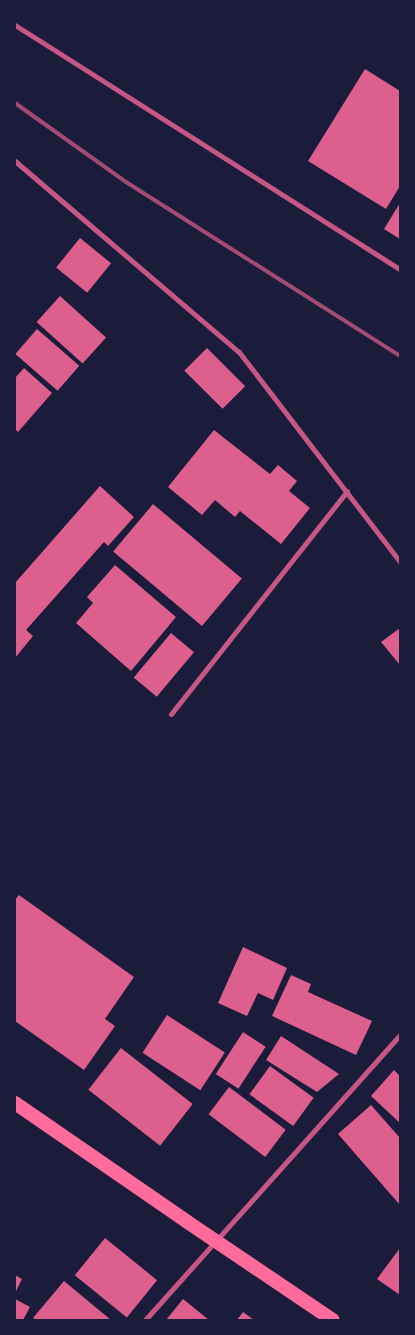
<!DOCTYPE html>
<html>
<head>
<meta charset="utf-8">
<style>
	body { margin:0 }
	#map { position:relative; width:415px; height:1335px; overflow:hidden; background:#1b1b3a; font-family:"DejaVu Sans",sans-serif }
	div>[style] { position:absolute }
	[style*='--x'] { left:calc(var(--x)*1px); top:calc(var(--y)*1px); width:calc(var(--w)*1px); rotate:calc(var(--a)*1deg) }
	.building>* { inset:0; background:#dd5f8e; transform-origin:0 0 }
	.minor>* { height:5px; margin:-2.5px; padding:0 2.5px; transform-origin:2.5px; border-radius:2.5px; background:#c65784 }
	.trunk>* { height:14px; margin:-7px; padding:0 7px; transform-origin:7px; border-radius:7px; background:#ff6b9d }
	.rail>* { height:4px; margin:-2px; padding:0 2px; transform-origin:2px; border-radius:2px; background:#a44b75 }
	span { translate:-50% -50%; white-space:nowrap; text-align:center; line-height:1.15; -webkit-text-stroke:4px #1b1b3a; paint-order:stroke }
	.frame { position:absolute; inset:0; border:16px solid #1b1b3a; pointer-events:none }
</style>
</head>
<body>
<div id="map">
	<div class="building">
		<div style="clip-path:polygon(365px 69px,400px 91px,400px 186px,386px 209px,308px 161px)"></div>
		<div style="clip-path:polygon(400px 203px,400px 239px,384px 229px)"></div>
		<div style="left:80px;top:238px;width:40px;height:38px;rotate:39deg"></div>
		<div style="left:60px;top:296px;width:62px;height:35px;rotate:42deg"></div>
		<div style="left:37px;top:329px;width:56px;height:33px;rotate:41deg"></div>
		<div style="left:207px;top:348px;width:54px;height:32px;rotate:45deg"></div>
		<div style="clip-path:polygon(24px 368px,52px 393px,18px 432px,15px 429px,15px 378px)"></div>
		<div style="clip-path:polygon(214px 430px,270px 474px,278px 465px,297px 481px,289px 491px,310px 508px,281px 544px,240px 511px,235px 517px,215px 500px,202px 515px,168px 487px)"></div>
		<div style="clip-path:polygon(100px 486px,134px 517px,108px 546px,104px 542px,26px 630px,33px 636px,15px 658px,15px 583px)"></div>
		<div style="left:153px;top:504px;width:116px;height:62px;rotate:40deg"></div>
		<div style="clip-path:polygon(115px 565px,176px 617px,131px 671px,76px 623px,93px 603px,87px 597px)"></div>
		<div style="clip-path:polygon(400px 628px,400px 665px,381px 642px)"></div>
		<div style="left:171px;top:633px;width:30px;height:58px;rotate:40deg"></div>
		<div style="clip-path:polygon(19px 895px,134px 977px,105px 1019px,115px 1026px,84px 1070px,15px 1021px,15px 900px)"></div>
		<div style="clip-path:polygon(243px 947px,287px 968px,273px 1000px,258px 993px,247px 1016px,218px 1003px)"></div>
		<div style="clip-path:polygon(291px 975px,311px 984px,308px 992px,372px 1021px,356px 1055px,272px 1016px)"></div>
		<div style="left:167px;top:1015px;width:69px;height:45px;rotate:33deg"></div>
		<div style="left:243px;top:1032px;width:27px;height:50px;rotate:33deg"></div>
		<div style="clip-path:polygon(281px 1036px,339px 1074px,317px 1092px,266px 1060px)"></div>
		<div style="left:121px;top:1048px;width:91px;height:53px;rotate:38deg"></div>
		<div style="left:270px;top:1066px;width:54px;height:35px;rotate:36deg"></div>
		<div style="clip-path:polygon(394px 1070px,400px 1076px,400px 1123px,371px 1096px)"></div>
		<div style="left:229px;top:1087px;width:71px;height:34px;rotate:37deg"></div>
		<div style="clip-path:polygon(371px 1105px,400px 1138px,400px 1205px,338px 1134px)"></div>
		<div style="left:105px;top:1238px;width:67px;height:48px;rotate:39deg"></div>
		<div style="clip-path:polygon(400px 1248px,400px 1295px,377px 1279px)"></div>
		<div style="clip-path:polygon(15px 1275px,22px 1279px,15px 1293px)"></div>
		<div style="clip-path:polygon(64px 1281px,111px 1320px,36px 1320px,33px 1318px)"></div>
		<div style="clip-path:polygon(15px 1299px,30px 1307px,23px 1320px,15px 1320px)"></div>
		<div style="clip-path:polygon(183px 1299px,209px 1320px,166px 1320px)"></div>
		<div style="clip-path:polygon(243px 1312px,254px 1320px,237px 1320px)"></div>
	</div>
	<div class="minor">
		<div style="--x:15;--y:25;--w:456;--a:32.4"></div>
		<div style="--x:15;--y:161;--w:294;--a:40.5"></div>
		<div style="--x:239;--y:352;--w:265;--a:52.5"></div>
		<div style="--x:171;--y:714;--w:284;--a:-51.7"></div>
		<div style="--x:145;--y:1320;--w:382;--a:-48.2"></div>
	</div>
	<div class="trunk">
		<div style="--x:15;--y:1103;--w:208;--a:34.6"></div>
		<div style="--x:186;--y:1221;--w:177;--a:34"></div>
	</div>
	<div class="rail">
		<div style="--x:15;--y:103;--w:136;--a:35.4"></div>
		<div style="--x:126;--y:182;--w:325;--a:32.4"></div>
	</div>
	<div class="frame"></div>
</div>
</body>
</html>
